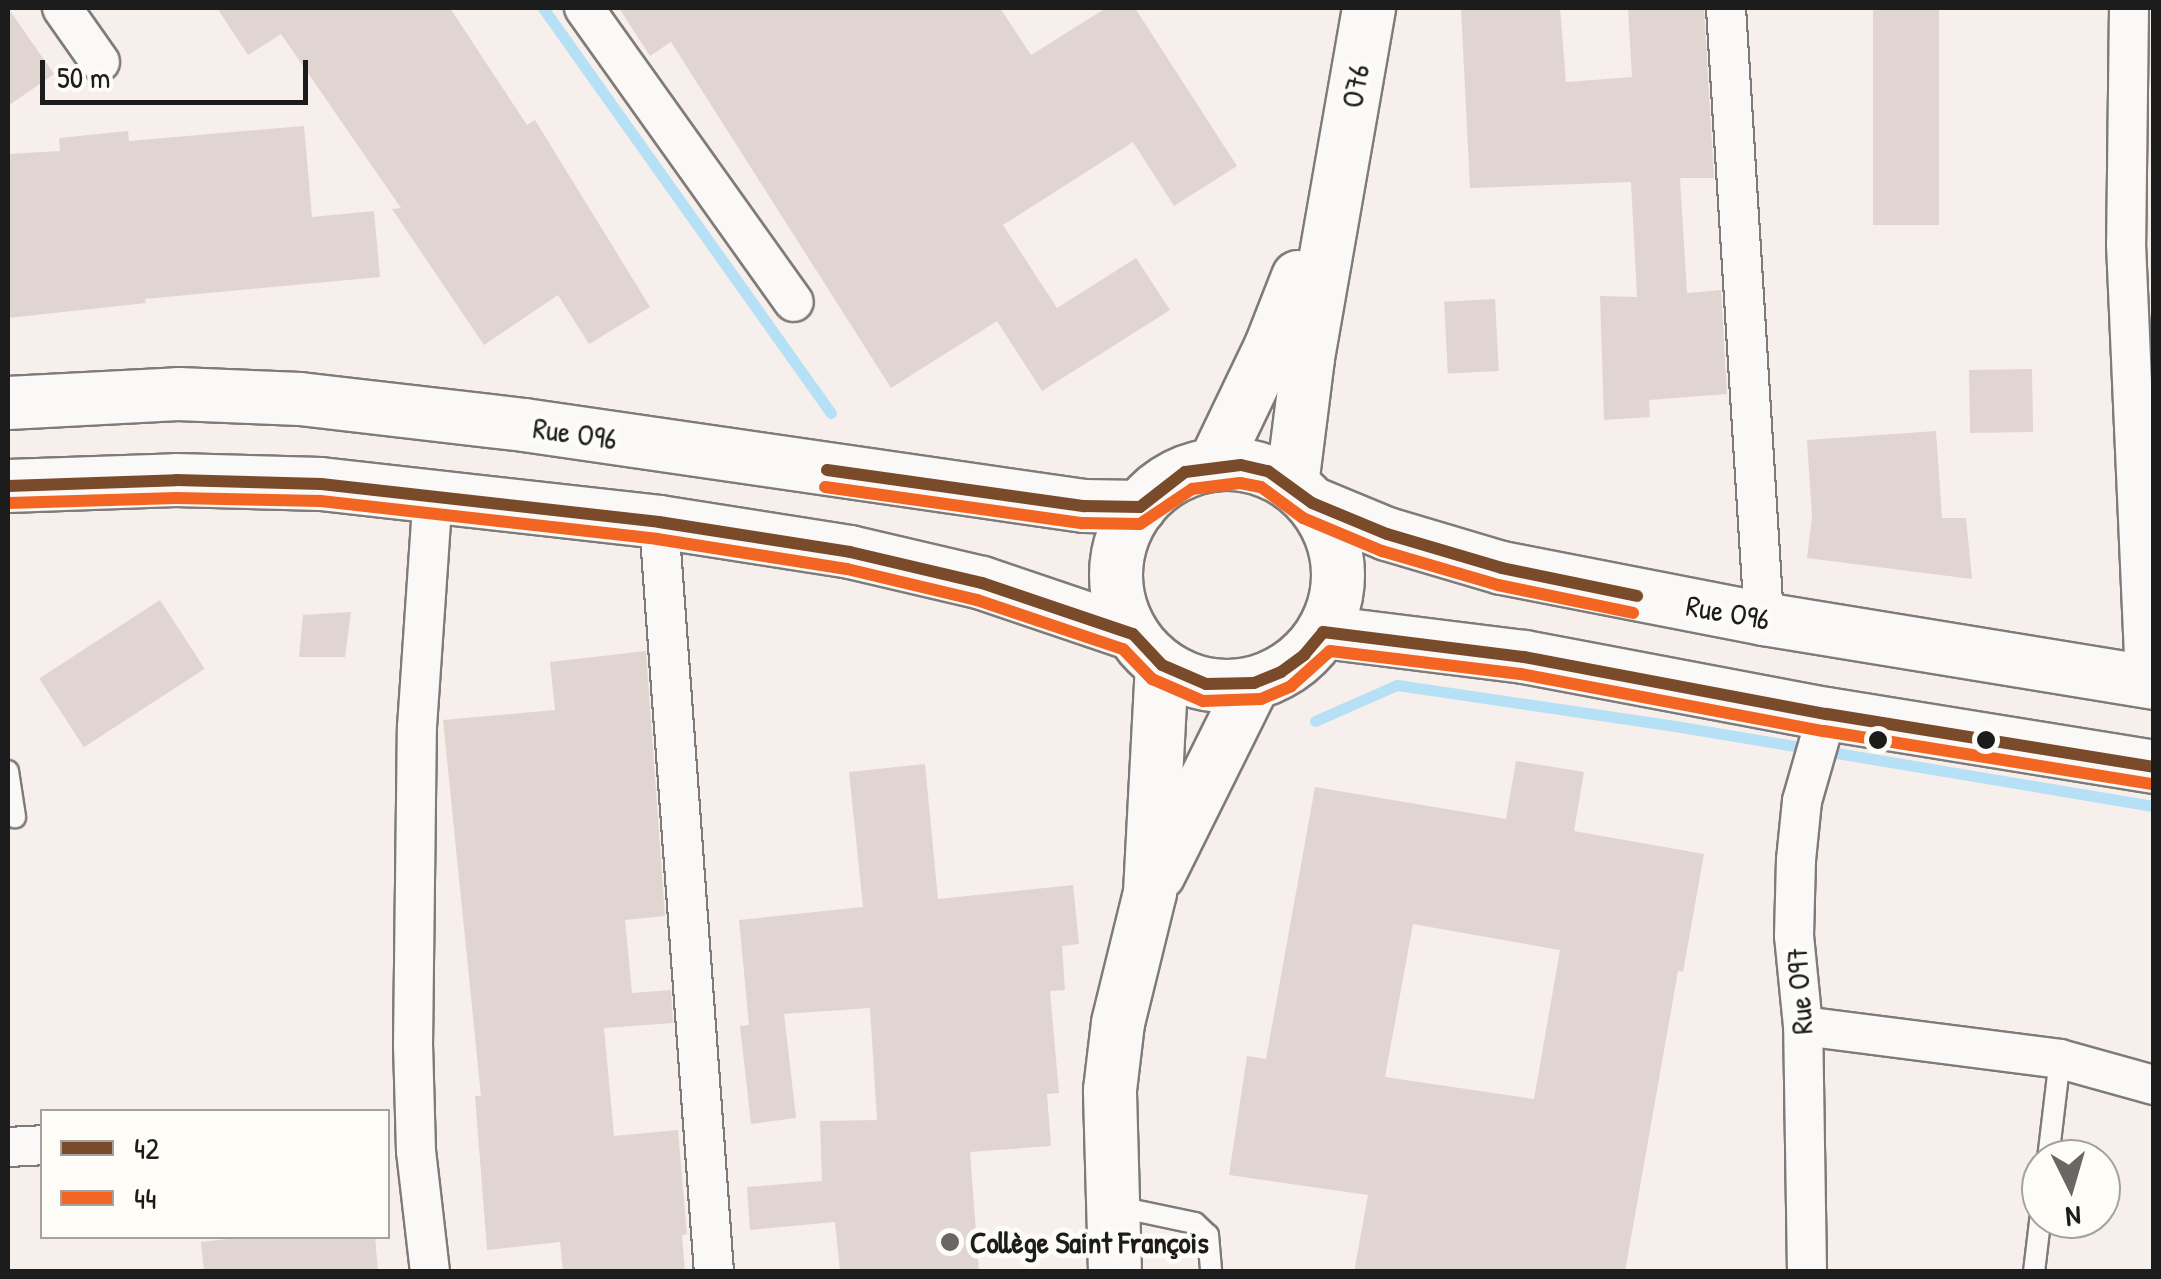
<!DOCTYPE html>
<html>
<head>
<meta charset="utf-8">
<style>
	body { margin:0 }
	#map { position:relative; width:2161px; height:1279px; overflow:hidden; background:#f7efeb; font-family:"Patrick Hand",sans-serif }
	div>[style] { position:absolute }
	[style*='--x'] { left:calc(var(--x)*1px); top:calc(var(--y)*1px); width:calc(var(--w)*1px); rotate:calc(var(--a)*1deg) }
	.stream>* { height:11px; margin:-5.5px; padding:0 5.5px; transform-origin:5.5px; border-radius:5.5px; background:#b5e0f6 }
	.building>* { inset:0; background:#e1d5d1; transform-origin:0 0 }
	.roads { filter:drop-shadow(2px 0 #7f7b79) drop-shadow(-2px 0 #7f7b79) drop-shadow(0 2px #7f7b79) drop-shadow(0 -2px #7f7b79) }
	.lane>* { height:20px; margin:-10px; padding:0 10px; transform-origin:10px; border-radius:10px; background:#faf9f7 }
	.street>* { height:38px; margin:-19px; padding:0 19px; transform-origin:19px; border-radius:19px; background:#faf9f7 }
	.secondary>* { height:52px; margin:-26px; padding:0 26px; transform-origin:26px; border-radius:26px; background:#faf9f7 }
	.secondary>.ring { margin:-26px; padding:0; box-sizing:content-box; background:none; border:52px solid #faf9f7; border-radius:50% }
	.bus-1>* { height:12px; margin:-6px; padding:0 6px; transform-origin:6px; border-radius:6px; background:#7a4b2a }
	.bus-2>* { height:12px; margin:-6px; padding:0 6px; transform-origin:6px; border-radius:6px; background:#f26522 }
	.dots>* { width:28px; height:28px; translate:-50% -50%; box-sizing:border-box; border:5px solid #fdfcf7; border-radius:50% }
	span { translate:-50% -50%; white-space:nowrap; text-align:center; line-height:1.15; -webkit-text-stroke:10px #fdfcf7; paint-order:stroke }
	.street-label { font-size:30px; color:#1c1c1c }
	.poi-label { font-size:30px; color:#1c1c1c; font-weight:700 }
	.left { translate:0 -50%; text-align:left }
	.frame { position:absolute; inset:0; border:10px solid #1c1c1c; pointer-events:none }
	.legend { position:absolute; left:40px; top:1109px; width:350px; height:130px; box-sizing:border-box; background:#fdfcf7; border:2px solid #a3a29f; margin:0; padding:12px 18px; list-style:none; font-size:30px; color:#1c1c1c }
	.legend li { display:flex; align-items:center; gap:20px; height:50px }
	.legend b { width:50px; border:2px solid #a3a29f }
	.north { position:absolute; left:2021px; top:1139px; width:100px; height:100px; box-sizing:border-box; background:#fdfcf7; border:2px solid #a3a29f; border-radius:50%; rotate:175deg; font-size:28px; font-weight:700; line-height:40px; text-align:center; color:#1c1c1c }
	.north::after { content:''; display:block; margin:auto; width:35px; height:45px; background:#696664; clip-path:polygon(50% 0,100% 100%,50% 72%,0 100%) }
	.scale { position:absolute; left:40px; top:60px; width:268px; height:45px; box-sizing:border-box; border:5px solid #1c1c1c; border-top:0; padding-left:12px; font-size:30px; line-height:35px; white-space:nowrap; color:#1c1c1c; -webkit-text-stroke:8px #fdfcf7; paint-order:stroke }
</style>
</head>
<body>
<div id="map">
	<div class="stream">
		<div style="--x:543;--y:8;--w:497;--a:54.6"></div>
		<div style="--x:1315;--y:721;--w:90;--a:-23.7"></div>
		<div style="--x:1397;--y:685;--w:281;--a:8.4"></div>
		<div style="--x:1675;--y:726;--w:486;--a:9.5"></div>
	</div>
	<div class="building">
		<div style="clip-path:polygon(8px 8px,54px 74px,8px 106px)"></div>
		<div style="clip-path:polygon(217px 8px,450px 8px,527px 125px,535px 120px,650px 307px,589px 344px,558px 295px,484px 345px,392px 209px,401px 208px,281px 34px,248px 55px)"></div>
		<div style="clip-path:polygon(619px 8px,1000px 8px,1031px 55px,1106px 8px,1135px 8px,1237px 166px,1174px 206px,1133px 142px,1003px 225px,1057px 308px,1136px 258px,1170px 310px,1042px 391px,997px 321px,891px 388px,671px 42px,650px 56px)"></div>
		<div style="clip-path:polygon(1461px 8px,1560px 8px,1566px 82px,1632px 77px,1628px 8px,1704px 8px,1714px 178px,1680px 178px,1687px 293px,1721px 290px,1727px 394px,1649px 400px,1650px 417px,1604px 420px,1600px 296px,1637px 297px,1631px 182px,1470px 188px)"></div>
		<div style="left:1873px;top:8px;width:66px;height:217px"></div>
		<div style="clip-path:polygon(304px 126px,312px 217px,374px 211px,380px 277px,145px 299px,146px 303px,8px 318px,8px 154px,60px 151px,59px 138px,128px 131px,129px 141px)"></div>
		<div style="left:1495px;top:299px;width:72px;height:51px;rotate:87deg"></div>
		<div style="left:2032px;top:369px;width:63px;height:63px;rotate:89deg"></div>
		<div style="clip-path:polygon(1936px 431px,1942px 518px,1966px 518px,1972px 579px,1807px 558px,1812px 517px,1807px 440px)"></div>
		<div style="left:160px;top:600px;width:82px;height:144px;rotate:57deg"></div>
		<div style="clip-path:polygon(351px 612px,345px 657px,299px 657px,303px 615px)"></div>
		<div style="clip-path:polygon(646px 651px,665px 916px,625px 920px,632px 993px,671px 990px,673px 1023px,604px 1028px,614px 1136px,678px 1130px,687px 1234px,682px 1235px,685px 1272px,563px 1272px,560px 1242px,487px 1250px,475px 1096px,481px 1096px,443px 720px,555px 710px,550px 662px)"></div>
		<div style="clip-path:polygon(evenodd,1516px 761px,1584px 772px,1574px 831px,1704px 854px,1683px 972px,1678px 971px,1625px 1272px,1354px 1272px,1368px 1195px,1229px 1175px,1247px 1056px,1266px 1059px,1315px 787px,1506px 819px,1516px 761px,1413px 924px,1560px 950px,1534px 1099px,1385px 1077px,1413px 924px)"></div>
		<div style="clip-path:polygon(925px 764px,938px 899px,1073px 885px,1079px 944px,1062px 946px,1065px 990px,1050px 991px,1059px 1093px,1047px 1094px,1051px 1146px,970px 1152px,979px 1272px,840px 1272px,835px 1222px,750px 1230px,747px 1187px,822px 1181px,820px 1121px,877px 1120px,870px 1008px,784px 1014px,796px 1118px,751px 1124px,740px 1026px,749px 1025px,739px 920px,863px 907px,849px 772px)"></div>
		<div style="clip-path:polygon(255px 1236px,375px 1236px,378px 1272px,204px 1272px,201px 1242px)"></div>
	</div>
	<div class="roads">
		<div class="lane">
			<div style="--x:8;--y:771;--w:47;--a:81.3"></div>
			<div style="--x:2048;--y:1159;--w:101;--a:-83.2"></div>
			<div style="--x:1114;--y:1206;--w:83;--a:11.9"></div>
			<div style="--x:1195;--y:1223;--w:18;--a:43"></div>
			<div style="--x:1208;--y:1235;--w:37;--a:85"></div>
			<div style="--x:2034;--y:1272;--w:59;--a:-83.2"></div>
		</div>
		<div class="street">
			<div style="--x:62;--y:8;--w:66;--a:54.9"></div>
			<div style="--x:584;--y:8;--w:361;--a:54.5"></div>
			<div style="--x:1726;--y:8;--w:612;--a:86.44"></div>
			<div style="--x:2129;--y:8;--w:236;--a:90.7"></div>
			<div style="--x:2126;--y:244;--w:438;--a:87.5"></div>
			<div style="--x:659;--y:522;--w:752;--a:85.81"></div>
			<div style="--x:1803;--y:1026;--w:259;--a:7.3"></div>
			<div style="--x:2060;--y:1059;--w:98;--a:15.5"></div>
			<div style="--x:8;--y:1147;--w:34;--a:-3"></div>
			<div style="--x:430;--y:1272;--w:122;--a:-96.6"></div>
			<div style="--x:416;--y:1151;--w:105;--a:-91.6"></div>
			<div style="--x:413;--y:1046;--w:319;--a:-89.3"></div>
			<div style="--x:417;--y:727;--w:233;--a:-86.1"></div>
			<div style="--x:1807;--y:1272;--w:246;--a:-90.9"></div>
			<div style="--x:1803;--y:1026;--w:90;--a:-95.7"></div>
			<div style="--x:1794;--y:936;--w:76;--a:-88.5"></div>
			<div style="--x:1796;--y:860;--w:59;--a:-84.2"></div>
			<div style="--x:1802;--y:801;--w:91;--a:-74"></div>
		</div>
		<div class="secondary">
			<div style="--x:8;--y:403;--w:170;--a:-3"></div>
			<div style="--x:178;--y:394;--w:122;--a:2.3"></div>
			<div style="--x:300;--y:399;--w:226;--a:6.6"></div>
			<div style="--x:524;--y:425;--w:566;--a:8.23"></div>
			<div style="--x:1084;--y:506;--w:56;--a:1"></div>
			<div class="ring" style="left:1116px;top:464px;width:170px;height:170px"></div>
			<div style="--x:1214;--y:465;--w:132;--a:-64.4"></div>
			<div style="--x:1271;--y:346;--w:74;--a:-68.6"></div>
			<div style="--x:1292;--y:485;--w:128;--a:-82.8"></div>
			<div style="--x:1308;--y:358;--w:355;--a:-80.1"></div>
			<div style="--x:8;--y:486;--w:168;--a:-2"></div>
			<div style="--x:176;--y:480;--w:145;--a:1.6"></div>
			<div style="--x:321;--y:484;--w:340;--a:6.4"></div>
			<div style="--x:659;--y:522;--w:193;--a:8.9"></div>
			<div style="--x:850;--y:552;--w:136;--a:13.2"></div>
			<div style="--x:982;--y:583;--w:159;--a:18.7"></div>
			<div style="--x:1312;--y:503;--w:81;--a:22.5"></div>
			<div style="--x:1387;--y:534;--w:120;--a:16.5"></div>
			<div style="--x:1502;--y:568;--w:267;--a:11"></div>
			<div style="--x:1764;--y:619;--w:395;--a:9.3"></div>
			<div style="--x:1323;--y:632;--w:203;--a:7.1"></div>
			<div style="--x:1524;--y:657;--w:308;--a:10.7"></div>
			<div style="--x:1827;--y:714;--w:331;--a:9.2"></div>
			<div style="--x:1159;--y:874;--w:213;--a:-63.6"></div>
			<div style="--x:1115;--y:1272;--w:182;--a:-91.6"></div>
			<div style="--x:1110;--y:1090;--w:67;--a:-83.2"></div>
			<div style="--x:1118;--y:1023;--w:134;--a:-76.2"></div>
			<div style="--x:1150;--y:893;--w:228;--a:-87"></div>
		</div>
	</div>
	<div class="bus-1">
		<div style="--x:827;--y:470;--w:260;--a:8"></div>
		<div style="--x:1084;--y:506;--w:56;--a:1"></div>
		<div style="--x:1140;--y:507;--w:57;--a:-37.9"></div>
		<div style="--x:1185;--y:472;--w:56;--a:-7.1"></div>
		<div style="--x:1241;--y:465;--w:28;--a:13"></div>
		<div style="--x:1268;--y:471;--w:54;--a:36"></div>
		<div style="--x:1312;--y:503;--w:81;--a:22.5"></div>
		<div style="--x:1387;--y:534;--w:120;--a:16.5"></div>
		<div style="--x:1502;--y:568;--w:138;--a:11.7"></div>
		<div style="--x:8;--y:486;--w:168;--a:-2"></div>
		<div style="--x:176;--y:480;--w:145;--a:1.6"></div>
		<div style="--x:321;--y:484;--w:340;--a:6.4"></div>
		<div style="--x:659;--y:522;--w:193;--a:8.9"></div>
		<div style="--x:850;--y:552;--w:136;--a:13.2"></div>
		<div style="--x:982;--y:583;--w:159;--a:18.7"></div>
		<div style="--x:1133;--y:634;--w:42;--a:46.9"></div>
		<div style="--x:1162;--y:665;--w:48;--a:23.4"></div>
		<div style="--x:1206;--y:684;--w:48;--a:-1.2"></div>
		<div style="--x:1254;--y:683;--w:29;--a:-22"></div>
		<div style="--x:1281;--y:672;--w:29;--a:-36"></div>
		<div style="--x:1304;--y:655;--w:30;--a:-50"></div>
		<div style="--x:1323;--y:632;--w:203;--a:7.1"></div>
		<div style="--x:1524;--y:657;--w:308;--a:10.7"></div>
		<div style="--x:1827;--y:714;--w:331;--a:9.2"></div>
	</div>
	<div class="bus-2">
		<div style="--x:825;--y:487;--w:260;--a:8"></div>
		<div style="--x:1082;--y:523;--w:58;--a:1"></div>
		<div style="--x:1140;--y:524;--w:63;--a:-33.9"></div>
		<div style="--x:1192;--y:489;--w:48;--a:-7.1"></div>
		<div style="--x:1240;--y:483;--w:21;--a:11"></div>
		<div style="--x:1261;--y:487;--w:52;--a:36.4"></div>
		<div style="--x:1303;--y:518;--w:86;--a:22.7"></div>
		<div style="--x:1382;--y:551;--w:121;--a:16.3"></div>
		<div style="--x:1498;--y:585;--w:138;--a:11.7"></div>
		<div style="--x:9;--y:503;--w:167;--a:-1.7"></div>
		<div style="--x:176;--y:498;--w:144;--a:1.2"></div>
		<div style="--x:320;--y:501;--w:339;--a:6.4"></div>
		<div style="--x:657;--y:539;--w:192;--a:9"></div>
		<div style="--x:847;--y:569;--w:134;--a:13.4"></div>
		<div style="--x:977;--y:600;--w:154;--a:18.6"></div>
		<div style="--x:1123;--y:649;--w:42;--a:46"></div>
		<div style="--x:1152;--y:679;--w:56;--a:23.3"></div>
		<div style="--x:1203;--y:701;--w:58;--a:-2"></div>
		<div style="--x:1261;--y:699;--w:33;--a:-23"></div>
		<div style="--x:1291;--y:686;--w:52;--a:-41.9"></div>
		<div style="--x:1330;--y:651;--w:192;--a:6.9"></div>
		<div style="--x:1521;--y:674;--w:308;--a:10.7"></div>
		<div style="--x:1824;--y:731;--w:331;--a:9.2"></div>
	</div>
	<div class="dots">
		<div style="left:1878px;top:740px;background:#1c1c1c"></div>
		<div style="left:1986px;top:740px;background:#1c1c1c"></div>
		<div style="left:950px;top:1242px;background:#696664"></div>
	</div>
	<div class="street-label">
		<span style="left:1355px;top:86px;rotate:-80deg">O76</span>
		<span style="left:575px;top:433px;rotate:8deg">Rue O96</span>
		<span style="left:1728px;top:612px;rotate:10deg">Rue O96</span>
		<span style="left:1799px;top:991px;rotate:-94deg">Rue O97</span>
	</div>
	<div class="poi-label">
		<span class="left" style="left:970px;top:1242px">Collège Saint François</span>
	</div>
	<div class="frame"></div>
	<ul class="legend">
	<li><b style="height:12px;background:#7a4b2a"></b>42</li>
	<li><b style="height:12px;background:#f26522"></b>44</li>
	</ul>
	<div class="north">N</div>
	<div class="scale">50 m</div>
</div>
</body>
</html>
